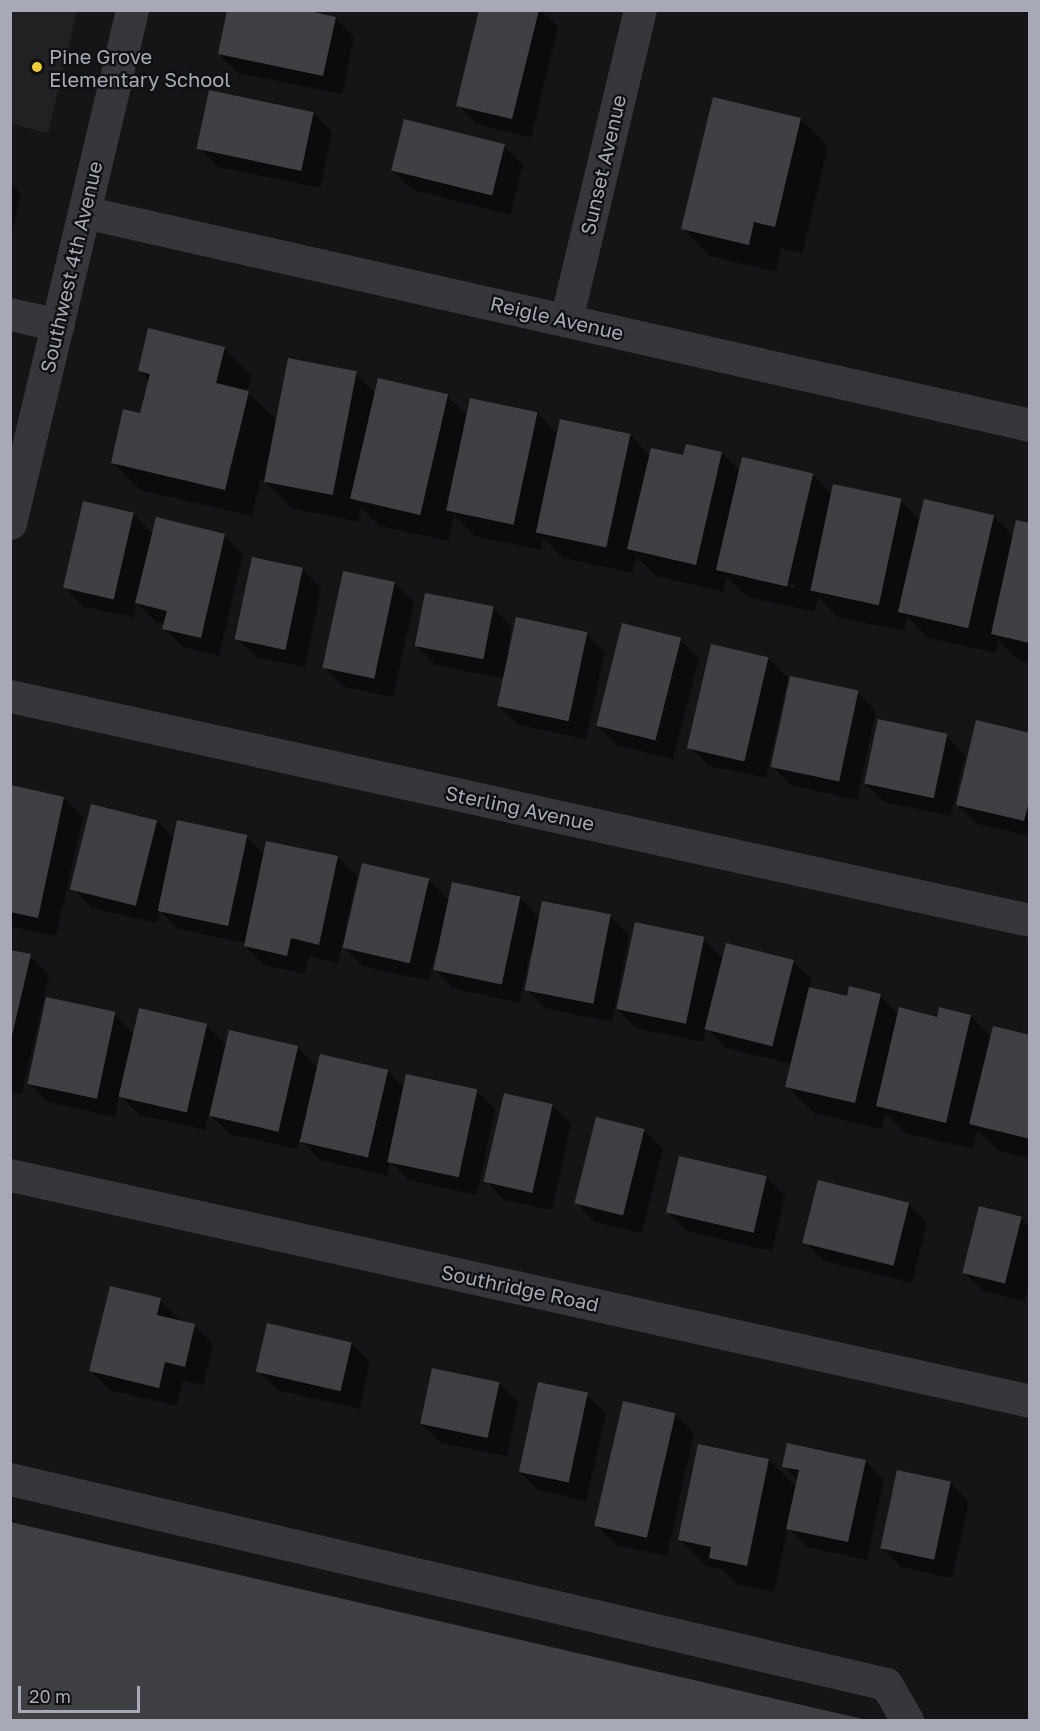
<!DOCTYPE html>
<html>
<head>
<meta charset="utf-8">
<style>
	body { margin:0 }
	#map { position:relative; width:1040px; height:1731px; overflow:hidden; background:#151517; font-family:"Golos Text",sans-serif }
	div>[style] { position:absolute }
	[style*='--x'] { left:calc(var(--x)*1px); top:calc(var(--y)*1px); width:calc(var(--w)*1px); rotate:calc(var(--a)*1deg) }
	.built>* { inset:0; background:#212124 }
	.shadow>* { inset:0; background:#0007 }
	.building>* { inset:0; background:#3f3f44; transform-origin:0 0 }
	.minor>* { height:33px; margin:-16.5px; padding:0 16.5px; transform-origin:16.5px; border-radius:16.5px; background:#36363b }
	.dots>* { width:16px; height:16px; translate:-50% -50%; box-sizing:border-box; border:3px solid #101012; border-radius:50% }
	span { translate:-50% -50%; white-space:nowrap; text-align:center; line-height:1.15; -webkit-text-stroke:4.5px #101012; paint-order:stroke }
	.poi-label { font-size:20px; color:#a7a9b6 }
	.left { translate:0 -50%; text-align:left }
	.street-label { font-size:20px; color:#a7a9b6 }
	.frame { position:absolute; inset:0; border:12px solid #a7a9b6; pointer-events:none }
	.scale { position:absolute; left:18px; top:1686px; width:122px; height:27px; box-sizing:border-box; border:3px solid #a7a9b6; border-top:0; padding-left:8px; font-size:18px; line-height:21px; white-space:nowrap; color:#a7a9b6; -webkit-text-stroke:4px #101012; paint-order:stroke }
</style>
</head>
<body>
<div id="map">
	<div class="built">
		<div style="clip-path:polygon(11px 10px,77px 11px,48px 133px,11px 124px)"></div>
	</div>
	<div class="shadow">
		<div style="clip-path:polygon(481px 10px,541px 10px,558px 27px,531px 137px,477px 124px,458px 105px)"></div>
		<div style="clip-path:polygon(335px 18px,354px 37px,342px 94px,238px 73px,219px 54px)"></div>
		<div style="clip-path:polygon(313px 113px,332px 132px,320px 188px,218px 167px,199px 148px)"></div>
		<div style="clip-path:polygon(801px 119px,828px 147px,802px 253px,781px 248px,776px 272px,710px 256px,683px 229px)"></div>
		<div style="clip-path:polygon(504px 146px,523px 165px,510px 215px,411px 189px,392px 170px)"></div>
		<div style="clip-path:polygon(10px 183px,21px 194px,10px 241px)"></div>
		<div style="clip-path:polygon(evenodd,224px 348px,251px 375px,247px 391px,276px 420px,356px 374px,376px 394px,447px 396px,468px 416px,537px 413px,558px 435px,630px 435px,650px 456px,685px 457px,722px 453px,741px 472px,812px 474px,832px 495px,900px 500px,921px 521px,993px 516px,1014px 536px,1022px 642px,1030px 644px,1030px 663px,1019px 661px,999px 640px,996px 653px,928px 638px,907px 617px,904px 631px,839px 618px,818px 597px,815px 612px,747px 597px,727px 577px,723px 592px,656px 576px,636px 557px,632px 573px,564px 558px,543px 538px,541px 550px,475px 536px,454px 515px,448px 541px,380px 526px,361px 508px,358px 522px,291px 508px,261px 478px,252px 516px,140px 490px,113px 462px,141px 414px,149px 381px,139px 371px,224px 348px,749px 575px,796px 585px,795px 588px,749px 578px,749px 575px)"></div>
		<div style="clip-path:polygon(133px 514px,153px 534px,224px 535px,243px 554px,219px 656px,183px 647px,164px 628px,165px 624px,156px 622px,137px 603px,134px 617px,84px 607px,65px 588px)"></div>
		<div style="clip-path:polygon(302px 569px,321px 588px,305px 667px,256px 657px,237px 638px)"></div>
		<div style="clip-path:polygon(395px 583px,414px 602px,393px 697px,344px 687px,325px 668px)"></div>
		<div style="clip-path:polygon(493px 608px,512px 627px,507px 652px,586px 633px,605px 652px,586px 739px,518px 725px,499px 706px,505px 679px,435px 665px,417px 646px)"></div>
		<div style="clip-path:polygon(680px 639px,699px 658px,673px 759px,616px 745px,597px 726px)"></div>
		<div style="clip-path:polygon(712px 646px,769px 659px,788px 678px,766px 778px,709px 766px,690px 747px)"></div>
		<div style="clip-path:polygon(857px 692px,876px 711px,857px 800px,791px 785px,772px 766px)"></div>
		<div style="clip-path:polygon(1030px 734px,1030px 836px,977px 824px,958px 805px)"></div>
		<div style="clip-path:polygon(946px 736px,965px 755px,951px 816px,884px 802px,865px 783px)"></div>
		<div style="clip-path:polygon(13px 787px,64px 798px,83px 817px,56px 936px,10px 926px)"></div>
		<div style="clip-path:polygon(157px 821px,174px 839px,246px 837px,265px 855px,338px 857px,357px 876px,345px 931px,347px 932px,429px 880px,450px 901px,520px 898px,540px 919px,610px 916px,629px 935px,612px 1022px,545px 1008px,526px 989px,533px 955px,530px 954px,519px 1003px,453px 988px,434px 969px,438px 954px,435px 953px,429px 981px,363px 966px,342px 945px,338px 963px,309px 956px,305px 974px,264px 965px,245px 946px,246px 943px,178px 929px,160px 911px,157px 923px,92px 908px,73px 889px)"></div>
		<div style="clip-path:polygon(703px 939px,724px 959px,793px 961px,812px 980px,810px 988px,848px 998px,880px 996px,899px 1014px,938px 1019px,971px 1016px,991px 1037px,1030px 1036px,1030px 1159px,998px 1151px,977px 1130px,973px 1149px,905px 1133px,886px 1114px,882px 1129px,814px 1113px,786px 1086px,792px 1064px,726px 1048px,706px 1028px,703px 1042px,636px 1028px,617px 1009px)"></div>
		<div style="clip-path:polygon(10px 951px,30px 956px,49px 975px,22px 1094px,10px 1092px)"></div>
		<div style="clip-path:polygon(114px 1014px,135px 1035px,206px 1025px,227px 1046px,297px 1047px,318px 1068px,388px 1071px,405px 1089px,476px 1090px,495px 1109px,477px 1195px,409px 1180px,390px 1161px,387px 1176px,320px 1160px,299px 1139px,297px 1149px,230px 1134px,209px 1114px,205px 1130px,140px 1115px,119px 1095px,115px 1117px,47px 1102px,29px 1083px)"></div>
		<div style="clip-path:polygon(552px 1105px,571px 1124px,552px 1210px,504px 1200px,486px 1181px)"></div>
		<div style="clip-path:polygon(644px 1130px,663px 1149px,642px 1233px,595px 1222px,576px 1203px)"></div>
		<div style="clip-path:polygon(766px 1177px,785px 1196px,772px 1251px,686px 1231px,667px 1212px)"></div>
		<div style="clip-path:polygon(908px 1203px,927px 1222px,912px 1283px,824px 1261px,805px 1242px)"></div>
		<div style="clip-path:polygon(1021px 1218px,1030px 1227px,1030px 1278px,1024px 1301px,983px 1291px,964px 1272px)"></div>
		<div style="clip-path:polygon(160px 1300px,179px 1319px,179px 1322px,194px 1325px,213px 1344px,203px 1385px,183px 1380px,177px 1406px,110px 1390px,91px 1371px)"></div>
		<div style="clip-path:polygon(351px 1343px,370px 1362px,360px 1409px,277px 1390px,258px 1371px)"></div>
		<div style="clip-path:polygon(499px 1383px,518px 1402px,507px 1456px,441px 1443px,422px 1424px)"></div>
		<div style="clip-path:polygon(587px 1395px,606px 1414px,586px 1501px,538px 1490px,519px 1471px)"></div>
		<div style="clip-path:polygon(675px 1414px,694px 1433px,667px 1556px,616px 1545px,597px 1526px)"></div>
		<div style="clip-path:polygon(699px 1446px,769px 1460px,797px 1488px,798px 1481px,784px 1466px,865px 1461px,884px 1480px,867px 1560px,807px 1547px,788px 1528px,774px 1592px,738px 1585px,723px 1570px,706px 1566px,679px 1539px)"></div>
		<div style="clip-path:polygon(950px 1483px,969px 1502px,952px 1578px,901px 1567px,882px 1548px)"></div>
		<div style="clip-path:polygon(10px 1523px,864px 1720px,10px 1720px)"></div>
	</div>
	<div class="building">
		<div style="clip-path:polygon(227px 10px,305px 10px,336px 17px,323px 76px,218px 54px)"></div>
		<div style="clip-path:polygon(479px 10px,539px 10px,512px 119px,456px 106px)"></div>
		<div style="left:209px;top:90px;width:107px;height:60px;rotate:12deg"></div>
		<div style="clip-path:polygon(713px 97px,801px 118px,775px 227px,754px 222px,749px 245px,681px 229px)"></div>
		<div style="left:404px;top:119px;width:104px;height:53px;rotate:14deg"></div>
		<div style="clip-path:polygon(148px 328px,225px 347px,216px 383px,249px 391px,225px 490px,111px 463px,123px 409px,140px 413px,150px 374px,138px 371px)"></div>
		<div style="left:288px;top:358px;width:70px;height:126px;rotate:11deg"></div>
		<div style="left:378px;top:378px;width:72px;height:124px;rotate:13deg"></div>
		<div style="left:470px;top:398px;width:69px;height:115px;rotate:12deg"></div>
		<div style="left:560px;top:419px;width:72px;height:116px;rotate:12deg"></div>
		<div style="clip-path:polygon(686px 444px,722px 452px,696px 565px,627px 549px,651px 448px,683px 455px)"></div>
		<div style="left:742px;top:457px;width:73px;height:116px;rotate:13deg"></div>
		<div style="left:833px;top:484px;width:70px;height:109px;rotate:12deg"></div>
		<div style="left:924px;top:499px;width:72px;height:116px;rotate:13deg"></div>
		<div style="left:83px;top:501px;width:52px;height:89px;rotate:13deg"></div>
		<div style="clip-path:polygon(156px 517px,225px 534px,201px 638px,162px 629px,167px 611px,135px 603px)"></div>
		<div style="clip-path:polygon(1016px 520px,1030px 523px,1030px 643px,991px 634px)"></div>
		<div style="left:252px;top:557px;width:52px;height:84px;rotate:12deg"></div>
		<div style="left:343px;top:571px;width:53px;height:99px;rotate:12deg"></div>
		<div style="left:425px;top:593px;width:70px;height:54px;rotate:11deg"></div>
		<div style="left:516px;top:617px;width:73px;height:91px;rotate:12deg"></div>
		<div style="left:622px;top:623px;width:61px;height:106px;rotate:14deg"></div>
		<div style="left:711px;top:644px;width:59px;height:107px;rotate:13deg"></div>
		<div style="left:790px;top:676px;width:70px;height:93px;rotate:12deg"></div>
		<div style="left:878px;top:719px;width:71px;height:66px;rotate:12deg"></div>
		<div style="clip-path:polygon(976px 720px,1030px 733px,1030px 798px,1024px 821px,956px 805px)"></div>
		<div style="clip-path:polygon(11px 785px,64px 797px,38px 918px,10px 912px)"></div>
		<div style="left:91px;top:804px;width:68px;height:88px;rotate:14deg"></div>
		<div style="left:177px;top:820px;width:72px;height:93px;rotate:12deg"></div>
		<div style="clip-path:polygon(266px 841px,338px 856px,319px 945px,291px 938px,287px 956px,244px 946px)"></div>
		<div style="left:362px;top:863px;width:69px;height:87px;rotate:13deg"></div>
		<div style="left:452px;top:882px;width:70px;height:90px;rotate:12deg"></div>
		<div style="left:542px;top:901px;width:70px;height:91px;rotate:11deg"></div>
		<div style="left:635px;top:922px;width:71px;height:89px;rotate:12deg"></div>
		<div style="left:726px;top:943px;width:70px;height:89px;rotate:14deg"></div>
		<div style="clip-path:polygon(10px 950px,31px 954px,11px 1040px,10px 1040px)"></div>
		<div style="clip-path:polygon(849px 986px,881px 994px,855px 1103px,785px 1087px,809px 987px,847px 996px)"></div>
		<div style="left:46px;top:997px;width:71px;height:89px;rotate:12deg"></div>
		<div style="clip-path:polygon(899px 1007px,937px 1017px,939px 1007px,971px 1015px,946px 1123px,876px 1106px)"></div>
		<div style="left:139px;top:1008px;width:70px;height:91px;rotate:13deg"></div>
		<div style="clip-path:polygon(993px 1026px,1030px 1035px,1030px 1139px,969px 1124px)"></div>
		<div style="left:229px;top:1030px;width:71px;height:88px;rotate:13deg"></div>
		<div style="left:320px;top:1054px;width:70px;height:90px;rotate:13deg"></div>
		<div style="left:406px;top:1074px;width:73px;height:90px;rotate:12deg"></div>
		<div style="left:504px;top:1093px;width:50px;height:91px;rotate:13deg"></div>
		<div style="left:596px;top:1117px;width:50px;height:89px;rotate:14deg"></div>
		<div style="left:679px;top:1156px;width:90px;height:58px;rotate:13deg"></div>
		<div style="left:818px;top:1180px;width:94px;height:65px;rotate:14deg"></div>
		<div style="left:979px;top:1206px;width:44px;height:69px;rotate:14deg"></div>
		<div style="clip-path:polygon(110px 1286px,161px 1298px,157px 1315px,195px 1324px,185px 1367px,165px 1362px,159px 1388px,89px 1371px)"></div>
		<div style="left:267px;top:1323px;width:87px;height:50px;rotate:13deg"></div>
		<div style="left:432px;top:1368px;width:69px;height:57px;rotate:12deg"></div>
		<div style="left:538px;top:1382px;width:51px;height:92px;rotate:12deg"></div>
		<div style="left:623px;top:1401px;width:54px;height:128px;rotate:13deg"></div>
		<div style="clip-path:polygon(787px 1443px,866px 1460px,848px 1542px,786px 1529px,799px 1470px,782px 1467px)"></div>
		<div style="clip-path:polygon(698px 1444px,769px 1459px,747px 1566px,709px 1558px,711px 1547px,678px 1540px)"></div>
		<div style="left:897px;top:1470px;width:55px;height:80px;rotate:12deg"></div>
		<div style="clip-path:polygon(10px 1522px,867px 1720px,10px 1720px)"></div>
	</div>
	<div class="minor">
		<div style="--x:84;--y:212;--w:970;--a:12.69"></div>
		<div style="--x:10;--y:314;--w:49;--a:12.9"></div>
		<div style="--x:566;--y:320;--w:319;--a:-76.6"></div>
		<div style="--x:10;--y:523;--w:527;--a:-76.62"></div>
		<div style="--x:10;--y:696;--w:1044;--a:12.39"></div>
		<div style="--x:10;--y:1175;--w:1045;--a:12.49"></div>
		<div style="--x:10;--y:1479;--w:900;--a:13.17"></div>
		<div style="--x:886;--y:1684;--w:42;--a:59.7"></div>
	</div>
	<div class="dots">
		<div style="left:37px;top:67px;background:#ebcc38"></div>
	</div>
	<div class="poi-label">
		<span class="left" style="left:49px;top:68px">Pine Grove<br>Elementary School</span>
	</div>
	<div class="street-label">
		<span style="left:603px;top:165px;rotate:-77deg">Sunset Avenue</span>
		<span style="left:71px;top:267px;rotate:-77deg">Southwest 4th Avenue</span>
		<span style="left:557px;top:318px;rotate:13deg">Reigle Avenue</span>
		<span style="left:520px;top:808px;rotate:12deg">Sterling Avenue</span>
		<span style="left:520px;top:1288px;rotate:12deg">Southridge Road</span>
	</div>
	<div class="frame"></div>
	<div class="scale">20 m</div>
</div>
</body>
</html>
